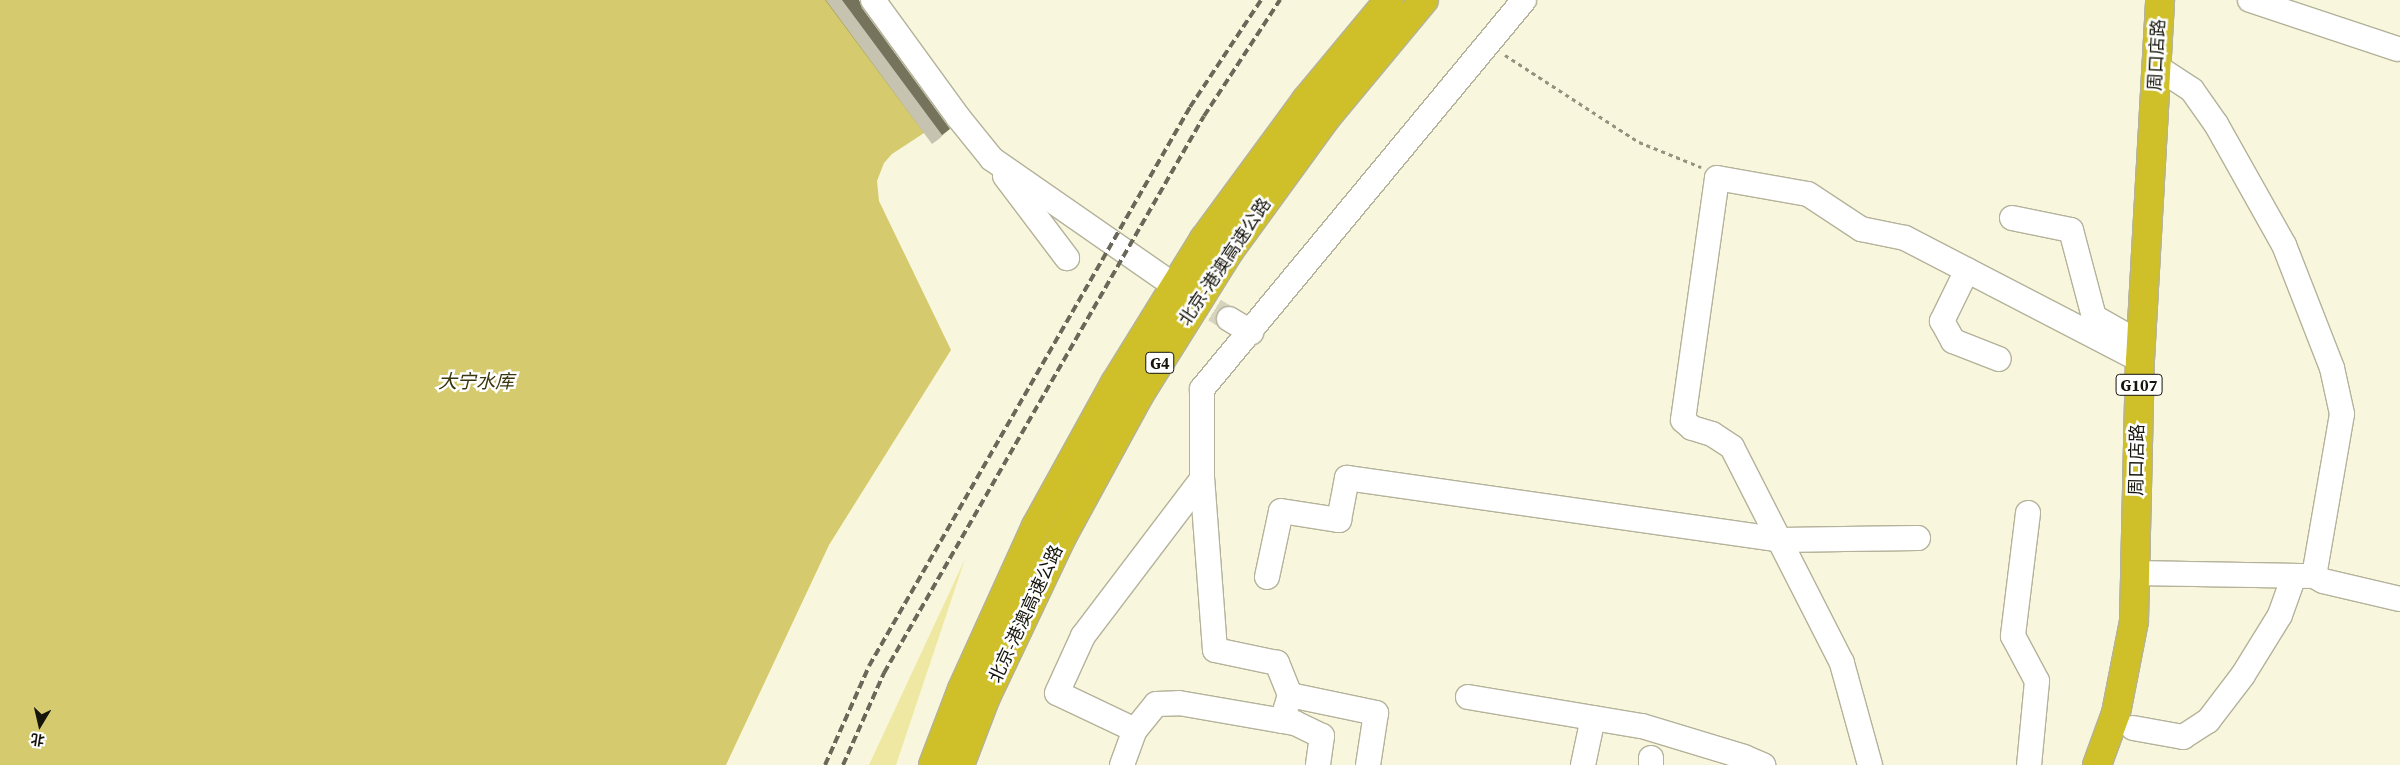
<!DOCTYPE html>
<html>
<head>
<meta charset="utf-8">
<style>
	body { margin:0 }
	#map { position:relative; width:2400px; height:765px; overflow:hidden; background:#f8f6dc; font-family:"Source Serif 4","Noto Sans SC",serif }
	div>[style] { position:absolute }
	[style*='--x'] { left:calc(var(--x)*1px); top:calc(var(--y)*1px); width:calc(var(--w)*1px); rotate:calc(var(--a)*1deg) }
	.green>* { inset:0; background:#eee8a2 }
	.water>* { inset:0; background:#d5cb6e }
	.shadow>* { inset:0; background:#0003 }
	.building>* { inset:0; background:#75735c }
	.minor-tunnel>* { height:24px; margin-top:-12px; transform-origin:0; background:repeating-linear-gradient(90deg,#d6d4bd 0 24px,transparent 0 36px) }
	.path>* { height:3px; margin-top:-1.5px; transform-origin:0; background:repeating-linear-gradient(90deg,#949380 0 4px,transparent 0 8px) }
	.roads { filter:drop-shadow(1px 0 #b4b29a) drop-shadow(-1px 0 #b4b29a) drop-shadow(0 1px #b4b29a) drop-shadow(0 -1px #b4b29a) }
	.minor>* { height:24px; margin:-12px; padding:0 12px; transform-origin:12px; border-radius:12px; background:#fff }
	.highway>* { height:28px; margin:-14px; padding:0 14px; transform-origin:14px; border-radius:14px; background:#cfc02a }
	.rail>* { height:4px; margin-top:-2px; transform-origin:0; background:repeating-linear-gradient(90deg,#6a6859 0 8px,transparent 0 12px) }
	span { translate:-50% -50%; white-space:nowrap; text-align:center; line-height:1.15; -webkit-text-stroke:5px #fff; paint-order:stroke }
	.shield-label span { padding:1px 4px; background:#fff; border:1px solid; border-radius:4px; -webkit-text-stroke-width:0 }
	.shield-label { font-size:16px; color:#16150c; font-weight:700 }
	.street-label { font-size:18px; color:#16150c }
	.water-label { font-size:19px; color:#3a360e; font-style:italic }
	.north { position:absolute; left:15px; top:700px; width:50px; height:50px; -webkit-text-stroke:4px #fff; paint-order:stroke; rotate:189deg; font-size:14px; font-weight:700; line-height:20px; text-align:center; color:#16150c }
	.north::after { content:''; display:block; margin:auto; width:18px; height:22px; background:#16150c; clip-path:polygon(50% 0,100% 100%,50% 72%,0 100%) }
</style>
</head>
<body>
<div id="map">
	<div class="green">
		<div style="clip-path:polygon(965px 559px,896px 765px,869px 765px)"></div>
	</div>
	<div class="water">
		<div style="clip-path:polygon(0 0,826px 0,924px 133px,892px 154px,884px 163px,877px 181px,879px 201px,951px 350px,829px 545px,726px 765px,0 765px)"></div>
	</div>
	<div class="shadow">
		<div style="clip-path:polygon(825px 0,859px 0,861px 9px,949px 129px,939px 139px,932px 144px)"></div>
	</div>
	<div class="building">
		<div style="clip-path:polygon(842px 0,859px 0,862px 8px,950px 129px,942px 135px)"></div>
	</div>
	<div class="minor-tunnel">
		<div style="--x:1184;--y:291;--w:53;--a:31.9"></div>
	</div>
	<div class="path">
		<div style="--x:1505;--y:55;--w:160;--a:33"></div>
		<div style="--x:1639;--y:142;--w:67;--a:22"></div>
	</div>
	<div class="roads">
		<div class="minor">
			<div style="--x:873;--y:0;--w:145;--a:54"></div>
			<div style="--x:958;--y:117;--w:54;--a:51"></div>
			<div style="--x:992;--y:159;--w:207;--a:34.8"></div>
			<div style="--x:2250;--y:0;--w:155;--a:18.4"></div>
			<div style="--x:2157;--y:67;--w:42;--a:33.3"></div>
			<div style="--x:2192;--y:90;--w:42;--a:54.8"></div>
			<div style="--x:2216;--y:124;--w:139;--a:60.7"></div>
			<div style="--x:2284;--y:245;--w:132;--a:68.7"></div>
			<div style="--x:2332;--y:368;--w:47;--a:77.7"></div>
			<div style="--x:2342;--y:414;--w:164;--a:99.8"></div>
			<div style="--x:1005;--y:176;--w:103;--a:52.9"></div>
			<div style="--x:2012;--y:218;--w:60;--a:11.5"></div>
			<div style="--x:2071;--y:230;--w:90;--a:75.2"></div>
			<div style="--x:2094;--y:317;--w:45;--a:29.4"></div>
			<div style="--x:1967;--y:270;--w:57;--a:116.1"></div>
			<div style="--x:1942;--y:321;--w:23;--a:61"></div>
			<div style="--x:1953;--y:341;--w:49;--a:21.4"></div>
			<div style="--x:1229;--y:319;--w:26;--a:31"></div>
			<div style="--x:2028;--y:513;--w:124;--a:97"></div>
			<div style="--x:2013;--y:636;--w:51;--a:61.9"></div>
			<div style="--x:2037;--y:681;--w:84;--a:95.4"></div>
			<div style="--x:2135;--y:573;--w:179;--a:1"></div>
			<div style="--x:2314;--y:576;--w:10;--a:29"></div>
			<div style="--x:2323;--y:581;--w:79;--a:13.2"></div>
			<div style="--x:1267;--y:577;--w:67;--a:-78"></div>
			<div style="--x:1281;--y:511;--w:59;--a:8.8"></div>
			<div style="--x:1339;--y:520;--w:43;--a:-79.2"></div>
			<div style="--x:1347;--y:478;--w:437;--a:8.1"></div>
			<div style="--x:1780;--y:540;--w:138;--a:-0.8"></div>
			<div style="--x:1290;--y:695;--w:88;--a:11.8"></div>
			<div style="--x:1376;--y:713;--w:53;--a:98.7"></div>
			<div style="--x:1468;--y:697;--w:176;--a:9.5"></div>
			<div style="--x:1642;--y:726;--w:107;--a:16.9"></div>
			<div style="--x:1744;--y:757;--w:21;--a:23"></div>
			<div style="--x:1282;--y:721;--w:27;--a:-73"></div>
			<div style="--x:1290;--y:695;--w:35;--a:-112"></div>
			<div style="--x:1277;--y:663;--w:63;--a:-168.2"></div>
			<div style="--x:1215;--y:650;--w:171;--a:-94.3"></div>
			<div style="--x:1202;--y:479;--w:90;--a:-90"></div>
			<div style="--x:1202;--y:389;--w:505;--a:-50.38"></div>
			<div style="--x:2133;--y:728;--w:51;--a:10.2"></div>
			<div style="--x:2183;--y:737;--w:30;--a:-33"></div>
			<div style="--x:2208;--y:721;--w:58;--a:-52.7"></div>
			<div style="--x:2243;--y:675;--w:70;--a:-58.3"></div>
			<div style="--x:2280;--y:615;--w:41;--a:-70.3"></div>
			<div style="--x:1135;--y:730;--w:86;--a:-154.6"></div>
			<div style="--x:1057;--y:693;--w:63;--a:-65.5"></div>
			<div style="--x:1083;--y:636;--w:197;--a:-52.8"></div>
			<div style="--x:1651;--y:758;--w:7;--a:90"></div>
			<div style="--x:1122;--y:765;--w:37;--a:-70"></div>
			<div style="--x:1135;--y:730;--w:33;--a:-51"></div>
			<div style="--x:1156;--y:704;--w:23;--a:-2"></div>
			<div style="--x:1179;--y:703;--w:118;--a:9.8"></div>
			<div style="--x:1295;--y:723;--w:30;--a:26"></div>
			<div style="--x:1322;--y:736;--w:29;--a:98"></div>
			<div style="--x:1583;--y:765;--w:48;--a:-78"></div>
			<div style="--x:1870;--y:765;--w:106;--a:-105.4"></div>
			<div style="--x:1842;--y:663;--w:242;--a:-117"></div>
			<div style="--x:1732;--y:447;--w:24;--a:-147"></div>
			<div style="--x:1712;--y:434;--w:21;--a:-163"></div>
			<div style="--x:1692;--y:428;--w:12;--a:-138"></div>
			<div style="--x:1683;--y:420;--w:244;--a:-82"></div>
			<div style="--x:1717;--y:178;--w:92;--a:10"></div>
			<div style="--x:1808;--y:194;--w:64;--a:33.4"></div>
			<div style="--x:1861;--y:229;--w:45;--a:11.6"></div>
			<div style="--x:1905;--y:238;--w:265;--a:27.4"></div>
		</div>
		<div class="highway">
			<div style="--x:933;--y:765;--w:81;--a:-69.1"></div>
			<div style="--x:962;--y:689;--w:179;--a:-65.6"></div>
			<div style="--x:1036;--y:526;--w:163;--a:-61.1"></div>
			<div style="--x:1115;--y:383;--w:169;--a:-58.3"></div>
			<div style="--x:1204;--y:239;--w:172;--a:-53.7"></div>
			<div style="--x:1306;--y:100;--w:130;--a:-50.3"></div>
			<div style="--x:960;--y:765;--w:73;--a:-69.1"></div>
			<div style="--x:986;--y:697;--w:177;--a:-64.6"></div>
			<div style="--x:1062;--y:537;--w:163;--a:-61.4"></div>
			<div style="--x:1140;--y:394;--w:166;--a:-58"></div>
			<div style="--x:1228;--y:253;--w:167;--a:-54"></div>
			<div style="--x:1326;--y:118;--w:153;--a:-50.3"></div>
			<div style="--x:2097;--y:765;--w:55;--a:-69.9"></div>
			<div style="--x:2116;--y:713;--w:94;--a:-78.9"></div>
			<div style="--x:2134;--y:621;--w:261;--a:-88.7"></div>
			<div style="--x:2140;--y:360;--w:361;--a:-86.8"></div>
		</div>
	</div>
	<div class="rail">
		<div style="--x:825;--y:765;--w:108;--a:-66"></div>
		<div style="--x:869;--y:666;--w:645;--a:-60.13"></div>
		<div style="--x:1190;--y:107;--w:128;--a:-56.4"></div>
		<div style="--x:843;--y:765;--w:101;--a:-66"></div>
		<div style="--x:884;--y:673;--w:642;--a:-60.12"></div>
		<div style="--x:1204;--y:116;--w:139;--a:-56.8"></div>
	</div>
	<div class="shield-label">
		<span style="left:1160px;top:363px">G4</span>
		<span style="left:2139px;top:385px">G107</span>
	</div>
	<div class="street-label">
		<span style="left:2157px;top:55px;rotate:-87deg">周口店路</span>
		<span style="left:1225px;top:262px;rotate:-56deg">北京-港澳高速公路</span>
		<span style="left:2137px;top:460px;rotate:-89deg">周口店路</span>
		<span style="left:1026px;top:614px;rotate:-65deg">北京-港澳高速公路</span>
	</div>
	<div class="water-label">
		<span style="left:476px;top:382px">大宁水库</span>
	</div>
	<div class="north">北</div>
</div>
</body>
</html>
